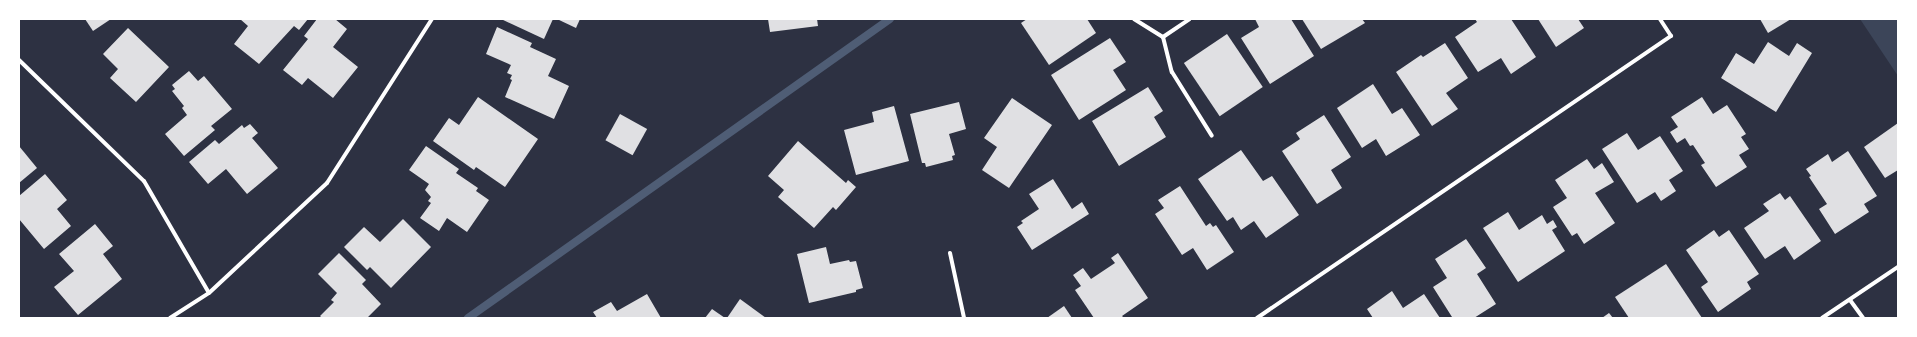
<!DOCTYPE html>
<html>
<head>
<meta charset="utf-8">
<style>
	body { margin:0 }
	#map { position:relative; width:1917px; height:337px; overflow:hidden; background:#2d3142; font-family:"Libre Baskerville",serif }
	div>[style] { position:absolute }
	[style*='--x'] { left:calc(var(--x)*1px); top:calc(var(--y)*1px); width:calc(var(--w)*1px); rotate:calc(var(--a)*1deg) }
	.green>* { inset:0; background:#3c4559 }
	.stream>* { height:8px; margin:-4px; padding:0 4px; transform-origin:4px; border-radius:4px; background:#4f5d75 }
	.building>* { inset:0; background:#e0e0e3; transform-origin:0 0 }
	.minor>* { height:4px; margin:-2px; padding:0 2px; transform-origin:2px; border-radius:2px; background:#fff }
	span { translate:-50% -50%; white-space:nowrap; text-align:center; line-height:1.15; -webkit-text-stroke:4px #fff; paint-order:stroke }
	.frame { position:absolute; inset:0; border:20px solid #fff; pointer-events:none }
</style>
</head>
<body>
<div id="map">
	<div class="green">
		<div style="clip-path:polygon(1860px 19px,1898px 19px,1898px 76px)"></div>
	</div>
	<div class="stream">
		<div style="--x:468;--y:318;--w:517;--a:-35.32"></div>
	</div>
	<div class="building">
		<div style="clip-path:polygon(85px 19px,111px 19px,93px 31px)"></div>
		<div style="clip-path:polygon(240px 19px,308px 19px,299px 30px,294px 26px,259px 64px,234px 44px,248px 26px)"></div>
		<div style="clip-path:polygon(317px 19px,335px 19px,347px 29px,333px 47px,358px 67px,333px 98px,308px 78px,302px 85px,283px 70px,308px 39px,304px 36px)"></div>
		<div style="clip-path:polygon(501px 19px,553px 19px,544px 39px)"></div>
		<div style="clip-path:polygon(557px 19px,580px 19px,576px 28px)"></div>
		<div style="clip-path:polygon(768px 19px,817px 19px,818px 26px,770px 32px)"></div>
		<div style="clip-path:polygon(1027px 19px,1087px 19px,1096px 33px,1049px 65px,1021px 23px)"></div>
		<div style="clip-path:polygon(1255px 19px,1291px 19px,1314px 56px,1270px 84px,1241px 38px,1259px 27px)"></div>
		<div style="clip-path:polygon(1302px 19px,1362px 19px,1365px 23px,1321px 49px)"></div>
		<div style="clip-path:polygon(1475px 19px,1511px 19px,1536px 57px,1511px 74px,1501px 58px,1478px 72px,1455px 37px,1477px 22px)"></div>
		<div style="clip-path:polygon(1538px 19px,1578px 19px,1584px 28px,1556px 47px)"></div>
		<div style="clip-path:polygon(1760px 19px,1791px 19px,1768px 33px)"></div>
		<div style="clip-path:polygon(497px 27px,532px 43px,530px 47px,556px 59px,548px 76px,569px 86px,554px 119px,505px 97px,512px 80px,510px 79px,512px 75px,507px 73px,511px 65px,486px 54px)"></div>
		<div style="clip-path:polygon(128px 28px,169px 67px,136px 102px,110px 78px,118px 69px,103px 54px)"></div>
		<div style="left:1227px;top:34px;width:64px;height:52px;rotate:56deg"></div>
		<div style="clip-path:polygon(1110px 38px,1126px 62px,1113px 70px,1126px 90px,1079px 120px,1051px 75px)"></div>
		<div style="clip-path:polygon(1768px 42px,1789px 56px,1797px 43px,1812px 53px,1776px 112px,1721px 78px,1736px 53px,1754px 64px)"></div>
		<div style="clip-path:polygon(1445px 43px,1468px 78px,1446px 93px,1458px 109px,1432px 126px,1396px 72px,1421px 55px,1423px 57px)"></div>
		<div style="clip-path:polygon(189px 71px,198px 81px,204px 76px,232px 109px,211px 126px,215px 130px,184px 156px,165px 134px,187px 115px,182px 108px,184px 106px,172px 91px,175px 89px,172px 85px)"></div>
		<div style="clip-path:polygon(1373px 84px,1392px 114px,1402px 108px,1420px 135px,1386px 156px,1376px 139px,1362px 148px,1337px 108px)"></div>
		<div style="clip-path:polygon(1148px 87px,1163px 111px,1154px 117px,1166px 137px,1119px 166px,1092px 121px)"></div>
		<div style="clip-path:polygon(478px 97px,538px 139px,505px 187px,476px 167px,474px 170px,433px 141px,449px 118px,459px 125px)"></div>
		<div style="clip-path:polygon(1702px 97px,1713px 114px,1727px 105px,1746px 134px,1741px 137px,1749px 149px,1739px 155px,1747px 167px,1716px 187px,1701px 165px,1705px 163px,1693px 145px,1690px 146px,1685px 138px,1677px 143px,1670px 132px,1678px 127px,1671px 117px)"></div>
		<div style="clip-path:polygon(1012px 98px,1052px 125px,1009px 188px,982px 170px,997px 147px,984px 138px)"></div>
		<div style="clip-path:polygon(959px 102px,966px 129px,949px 134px,955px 155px,952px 156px,953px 160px,926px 167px,925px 163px,922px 163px,910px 114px)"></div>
		<div style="clip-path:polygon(894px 106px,909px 161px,856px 175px,844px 130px,874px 122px,872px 112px)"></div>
		<div style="left:620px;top:114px;width:31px;height:30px;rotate:29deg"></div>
		<div style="clip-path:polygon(1324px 115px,1351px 157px,1331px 170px,1342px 188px,1317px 204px,1282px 151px,1300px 139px,1296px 133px)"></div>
		<div style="clip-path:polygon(1898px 123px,1898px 170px,1885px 178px,1864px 147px)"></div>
		<div style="clip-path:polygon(250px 124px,258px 133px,252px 138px,278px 168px,247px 194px,226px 169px,208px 184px,189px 162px,215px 140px,219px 144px,242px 125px,244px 128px)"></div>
		<div style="clip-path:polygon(1627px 133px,1638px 150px,1660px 136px,1683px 171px,1669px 180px,1676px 191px,1661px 201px,1655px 192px,1637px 203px,1602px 149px)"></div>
		<div style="clip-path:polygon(798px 141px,846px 183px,848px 180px,856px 187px,836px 210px,833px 207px,814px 228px,778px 197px,784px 190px,768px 176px)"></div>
		<div style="clip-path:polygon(19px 146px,37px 168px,19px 183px)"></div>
		<div style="clip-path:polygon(426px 146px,459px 169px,456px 173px,478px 188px,476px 191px,489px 200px,467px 232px,447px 218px,439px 231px,420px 218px,431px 203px,428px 201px,431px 197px,425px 190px,429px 184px,409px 170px)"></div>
		<div style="clip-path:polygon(1241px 150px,1263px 181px,1272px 176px,1299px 215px,1266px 238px,1254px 221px,1241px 230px,1233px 217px,1227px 221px,1198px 179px)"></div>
		<div style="clip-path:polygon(1848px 151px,1877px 196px,1864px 204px,1869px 212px,1835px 234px,1819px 209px,1827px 204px,1809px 177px,1811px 176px,1806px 169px,1828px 154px,1832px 162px)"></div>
		<div style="clip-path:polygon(1587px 159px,1594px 169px,1602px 163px,1614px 182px,1595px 193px,1615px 223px,1584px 244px,1577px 233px,1572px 236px,1553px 207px,1567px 198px,1555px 180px)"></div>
		<div style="clip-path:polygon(45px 174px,67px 200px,57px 209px,71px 226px,44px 249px,19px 219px,19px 196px)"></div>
		<div style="clip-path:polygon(1053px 179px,1072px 209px,1082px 202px,1089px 214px,1032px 250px,1017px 227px,1023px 223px,1021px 221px,1039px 209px,1029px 194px)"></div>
		<div style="clip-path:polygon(1180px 186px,1206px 226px,1210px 223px,1213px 227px,1216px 225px,1234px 252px,1207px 270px,1193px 248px,1182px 255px,1155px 214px,1164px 208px,1158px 200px)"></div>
		<div style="clip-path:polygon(1780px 193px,1785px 200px,1790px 196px,1821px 241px,1794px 260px,1785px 246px,1765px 259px,1744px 228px,1769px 211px,1763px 204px)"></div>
		<div style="clip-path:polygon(1508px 212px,1519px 230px,1542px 215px,1547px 224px,1553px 220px,1557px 227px,1552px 230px,1565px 251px,1518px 282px,1483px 228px)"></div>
		<div style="clip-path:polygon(403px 219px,431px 247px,391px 288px,370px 267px,367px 270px,344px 247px,364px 227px,380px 242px)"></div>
		<div style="clip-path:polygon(95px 224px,113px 246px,103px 254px,122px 279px,78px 315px,54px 287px,74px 271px,59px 254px)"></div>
		<div style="clip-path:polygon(1714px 230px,1719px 237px,1729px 230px,1759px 274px,1747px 282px,1751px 289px,1718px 312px,1701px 287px,1708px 282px,1686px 250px)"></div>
		<div style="clip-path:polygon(1466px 239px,1486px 268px,1477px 274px,1496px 304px,1474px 318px,1450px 318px,1452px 317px,1433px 287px,1447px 278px,1435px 259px)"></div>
		<div style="clip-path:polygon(826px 247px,830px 264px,849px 260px,850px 262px,856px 261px,863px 288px,856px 290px,856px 292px,809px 303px,797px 254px)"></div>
		<div style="clip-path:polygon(339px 253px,366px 280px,362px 284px,381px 304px,367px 318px,322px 318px,320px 316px,334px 302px,331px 300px,337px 293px,318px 274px)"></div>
		<div style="clip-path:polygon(1118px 253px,1148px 298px,1122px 316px,1124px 318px,1094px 318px,1075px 290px,1081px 286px,1073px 275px,1083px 268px,1091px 279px,1115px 263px,1111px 258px)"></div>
		<div style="clip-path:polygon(1666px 264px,1702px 318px,1629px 318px,1615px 297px)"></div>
		<div style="clip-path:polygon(1392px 291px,1403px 308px,1424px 294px,1440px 318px,1373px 318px,1367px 309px)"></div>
		<div style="clip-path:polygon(647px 294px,661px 318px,597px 318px,593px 312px,611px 302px,617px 311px)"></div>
		<div style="clip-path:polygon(740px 299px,766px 318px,727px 318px)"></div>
		<div style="clip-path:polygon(1064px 306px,1072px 318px,1047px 318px)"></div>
		<div style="clip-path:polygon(712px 309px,725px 318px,705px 318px)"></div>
		<div style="clip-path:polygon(1609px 313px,1613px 318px,1602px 318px)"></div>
	</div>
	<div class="minor">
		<div style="--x:1134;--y:19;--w:34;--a:32"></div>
		<div style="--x:1163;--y:37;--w:36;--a:76"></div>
		<div style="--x:1172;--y:72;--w:75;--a:58"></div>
		<div style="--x:1163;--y:37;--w:32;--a:-34"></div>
		<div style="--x:19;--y:60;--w:174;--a:44.1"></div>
		<div style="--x:144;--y:181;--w:129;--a:59.9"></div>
		<div style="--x:950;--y:253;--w:66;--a:77.8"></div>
		<div style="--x:1850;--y:300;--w:22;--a:54"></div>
		<div style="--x:170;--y:318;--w:46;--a:-32.7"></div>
		<div style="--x:209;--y:293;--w:161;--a:-43"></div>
		<div style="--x:327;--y:183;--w:195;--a:-57.4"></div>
		<div style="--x:1257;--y:318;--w:501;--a:-34.26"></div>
		<div style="--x:1671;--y:36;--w:20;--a:-123"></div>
		<div style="--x:1822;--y:318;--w:92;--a:-33.9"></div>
	</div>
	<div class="frame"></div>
</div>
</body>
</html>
